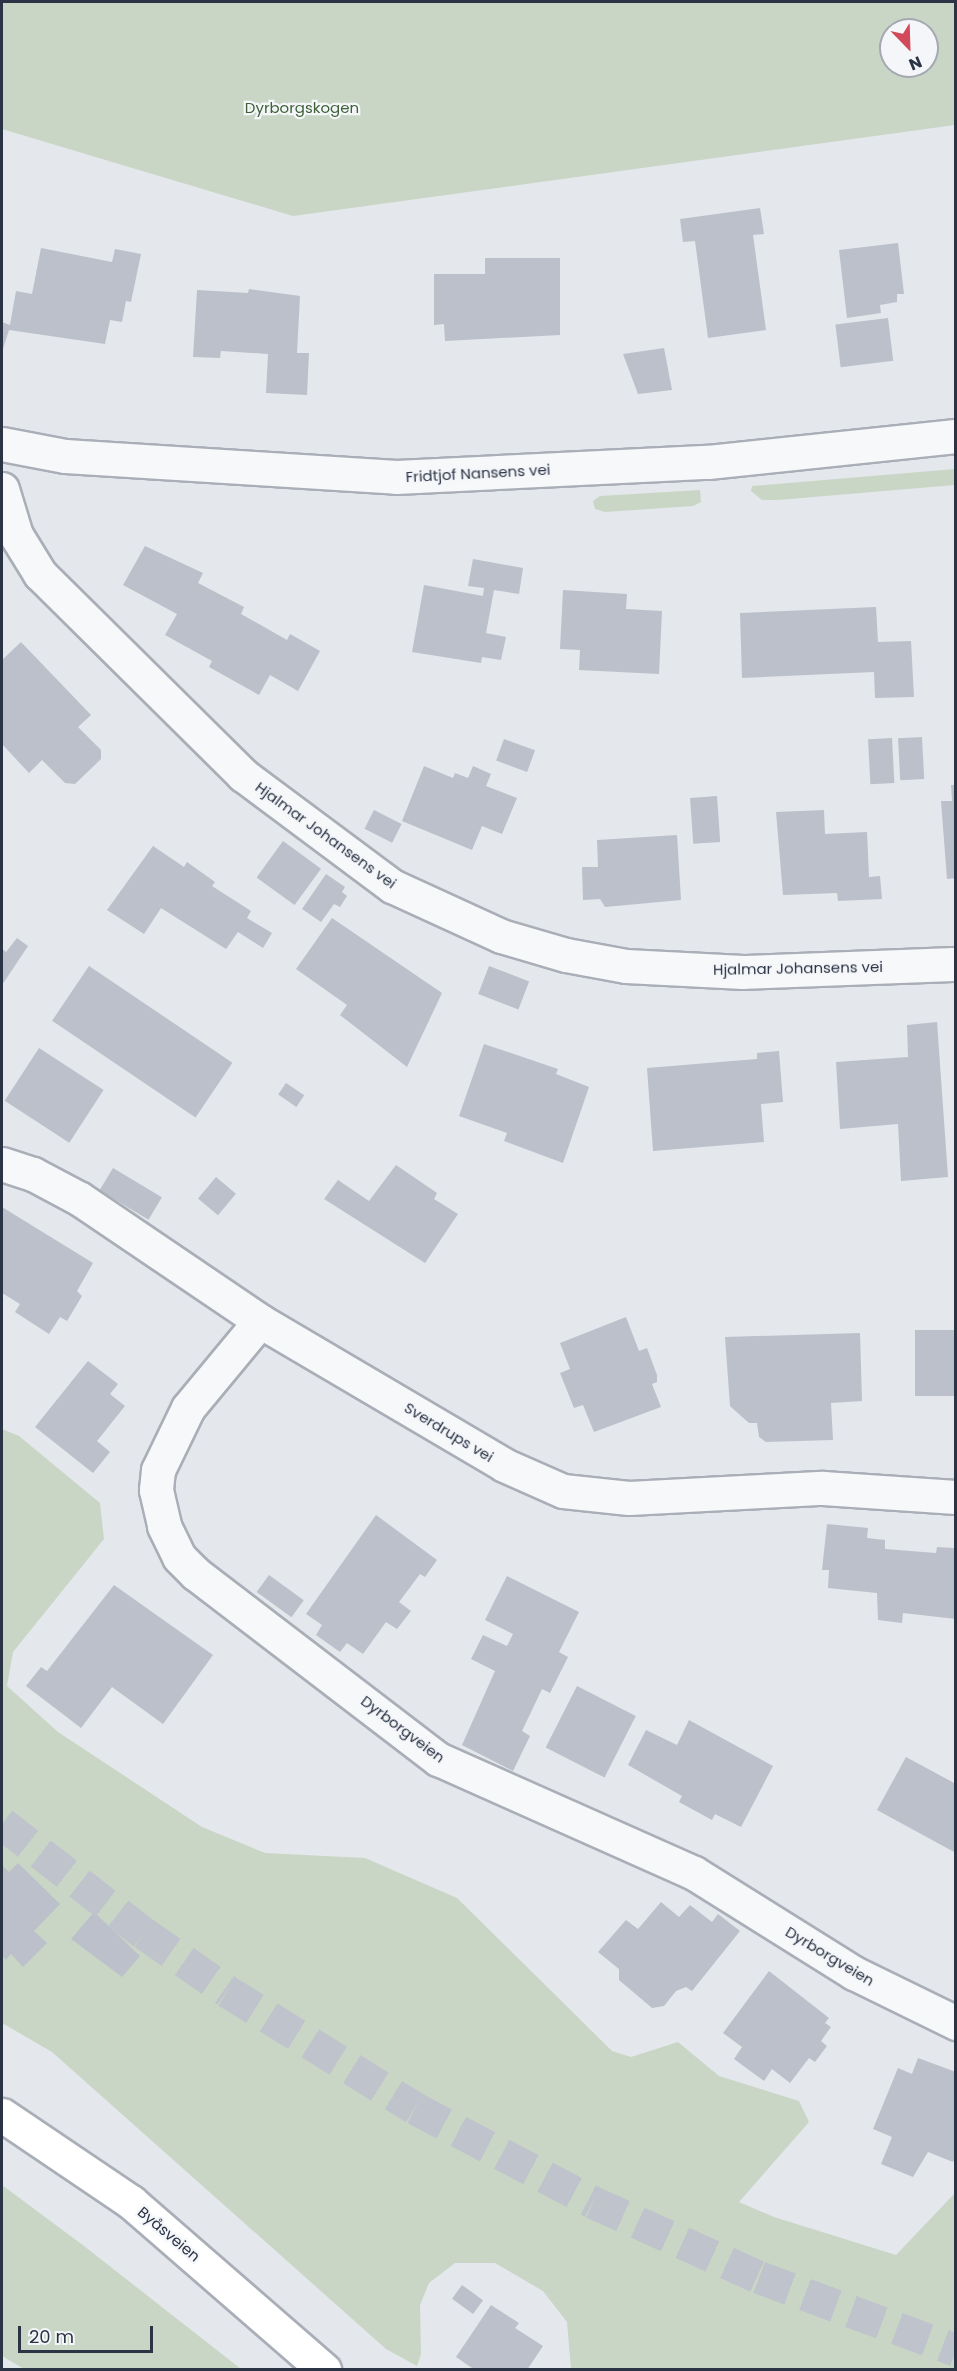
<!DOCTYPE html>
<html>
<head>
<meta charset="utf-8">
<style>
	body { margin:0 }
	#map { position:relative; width:957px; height:2371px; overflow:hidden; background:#e4e7ec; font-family:Poppins,sans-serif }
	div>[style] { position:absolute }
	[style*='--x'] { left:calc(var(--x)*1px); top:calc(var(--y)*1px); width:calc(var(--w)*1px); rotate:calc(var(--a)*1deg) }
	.green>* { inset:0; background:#c9d6c5 }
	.building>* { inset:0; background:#bbc0ca; transform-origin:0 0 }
	.highway-tunnel>* { height:33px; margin-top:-16.5px; transform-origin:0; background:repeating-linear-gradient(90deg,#bfc3cb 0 33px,transparent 0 49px) }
	.roads { filter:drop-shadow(2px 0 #a9aeb7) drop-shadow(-2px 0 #a9aeb7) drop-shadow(0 2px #a9aeb7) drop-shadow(0 -2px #a9aeb7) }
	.street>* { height:33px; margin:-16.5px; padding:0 16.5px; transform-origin:16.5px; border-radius:16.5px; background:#f7f8fa }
	.secondary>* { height:33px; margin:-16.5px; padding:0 16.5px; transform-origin:16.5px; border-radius:16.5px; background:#fff }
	span { translate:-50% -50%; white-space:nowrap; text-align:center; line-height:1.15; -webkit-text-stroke:4.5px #f4f6f9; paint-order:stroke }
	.park-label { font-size:15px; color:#3f6138 }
	.street-label { font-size:15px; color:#2b3445 }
	.frame { position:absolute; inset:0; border:3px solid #2b3445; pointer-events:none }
	.north { position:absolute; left:879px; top:18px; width:60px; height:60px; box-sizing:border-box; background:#f4f6f9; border:2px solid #a4a8b1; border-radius:50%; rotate:157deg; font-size:16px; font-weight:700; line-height:24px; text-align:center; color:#2b3445 }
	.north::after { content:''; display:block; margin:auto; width:21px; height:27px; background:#d1495b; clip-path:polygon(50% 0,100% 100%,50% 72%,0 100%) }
	.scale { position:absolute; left:18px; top:2326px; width:135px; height:27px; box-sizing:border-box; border:3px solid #2b3445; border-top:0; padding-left:8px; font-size:18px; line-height:21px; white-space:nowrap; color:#2b3445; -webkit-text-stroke:4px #f4f6f9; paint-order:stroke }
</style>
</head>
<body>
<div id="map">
	<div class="green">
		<div style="clip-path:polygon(evenodd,2px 2px,955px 2px,955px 125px,293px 216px,2px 129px,2px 2px,891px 30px,927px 30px,927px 66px,891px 66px,891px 30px)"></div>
		<div style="clip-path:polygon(955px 469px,955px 485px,778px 500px,762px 500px,751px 491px,752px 486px)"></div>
		<div style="clip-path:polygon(700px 490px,701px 502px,693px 506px,605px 512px,595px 509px,593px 501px,600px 496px)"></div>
		<div style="clip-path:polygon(2px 1429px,19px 1436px,100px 1503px,104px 1539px,13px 1652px,7px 1686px,58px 1732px,202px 1827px,265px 1853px,365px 1858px,457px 1898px,612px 2051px,631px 2057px,678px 2042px,719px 2076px,799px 2101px,809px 2122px,739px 2202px,774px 2217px,896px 2255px,955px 2193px,955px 2369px,571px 2369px,567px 2322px,543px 2291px,495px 2263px,455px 2263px,429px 2283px,420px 2305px,421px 2354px,417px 2366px,386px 2349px,52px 2052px,2px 2023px)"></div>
		<div style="clip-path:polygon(2px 2185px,84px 2246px,241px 2369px,24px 2369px,2px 2356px)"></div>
	</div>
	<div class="building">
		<div style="clip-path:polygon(760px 208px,764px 234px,753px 235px,766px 330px,708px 338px,695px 241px,683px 242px,680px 219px)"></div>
		<div style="clip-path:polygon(898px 243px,904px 294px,897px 294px,897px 302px,880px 305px,881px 313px,847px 318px,839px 250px)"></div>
		<div style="clip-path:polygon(41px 248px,112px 262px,115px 249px,141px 254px,131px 302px,126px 301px,122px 322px,110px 320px,105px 344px,9px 330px,2px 352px,2px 322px,10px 325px,16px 291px,32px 294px)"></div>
		<div style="clip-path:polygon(485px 258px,560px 258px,560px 335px,445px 341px,444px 324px,434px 325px,434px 274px,485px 274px)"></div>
		<div style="clip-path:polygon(249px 289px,300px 296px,297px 353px,309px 353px,307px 395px,266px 393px,268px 354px,221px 351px,220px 358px,193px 357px,197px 290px,248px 293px)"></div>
		<div style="left:888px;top:318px;width:43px;height:53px;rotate:83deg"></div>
		<div style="clip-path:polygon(664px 348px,672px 390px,638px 394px,623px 354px)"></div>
		<div style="clip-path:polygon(145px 546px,203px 573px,198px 583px,244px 607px,241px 614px,287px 640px,290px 634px,320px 651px,298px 691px,270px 675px,259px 695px,209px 667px,212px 661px,165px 635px,177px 614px,123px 585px)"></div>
		<div style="clip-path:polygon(473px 559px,523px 568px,519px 594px,494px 590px,486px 633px,506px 637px,501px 660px,482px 657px,481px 663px,412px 652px,424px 585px,483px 596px,484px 588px,468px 586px)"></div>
		<div style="clip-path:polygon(563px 590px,627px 594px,626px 609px,662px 611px,659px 674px,579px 670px,580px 650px,560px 649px)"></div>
		<div style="clip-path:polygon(876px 607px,878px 642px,911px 641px,914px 697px,875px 698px,874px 672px,742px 678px,740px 613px)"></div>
		<div style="clip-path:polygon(21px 642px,91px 715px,78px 727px,101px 750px,101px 759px,75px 784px,65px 783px,42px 760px,29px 773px,2px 744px,2px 660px)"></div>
		<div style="left:922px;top:737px;width:42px;height:24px;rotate:87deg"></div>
		<div style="left:892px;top:738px;width:45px;height:24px;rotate:87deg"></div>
		<div style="left:504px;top:739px;width:33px;height:23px;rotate:20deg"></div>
		<div style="clip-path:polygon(424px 766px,453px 778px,455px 773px,468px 778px,473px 766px,491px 774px,486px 786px,517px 798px,502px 834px,482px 826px,472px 850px,402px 821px)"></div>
		<div style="clip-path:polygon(951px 785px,956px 785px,956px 878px,947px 879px,941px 801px,952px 801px)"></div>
		<div style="left:717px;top:796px;width:46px;height:27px;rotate:86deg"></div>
		<div style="left:374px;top:810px;width:31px;height:21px;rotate:27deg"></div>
		<div style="clip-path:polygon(824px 810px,825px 834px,867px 832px,869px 877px,880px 876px,882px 899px,838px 901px,837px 893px,783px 895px,776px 812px)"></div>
		<div style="clip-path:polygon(677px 835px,681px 900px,605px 907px,600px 899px,583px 900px,582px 867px,598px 867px,597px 840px)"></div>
		<div style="left:283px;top:841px;width:47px;height:45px;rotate:36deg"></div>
		<div style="clip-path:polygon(153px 846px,184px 867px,187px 862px,215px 882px,212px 886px,251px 911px,247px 918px,272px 933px,263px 948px,238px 932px,226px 949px,161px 908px,144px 934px,107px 910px)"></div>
		<div style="clip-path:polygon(326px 874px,345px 887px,342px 892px,347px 896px,340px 907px,334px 904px,321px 922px,302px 909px)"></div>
		<div style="clip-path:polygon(332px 918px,442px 993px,407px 1067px,340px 1015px,347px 1005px,296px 969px)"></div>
		<div style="clip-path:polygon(17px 938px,28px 946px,2px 985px,2px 949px,6px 952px)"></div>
		<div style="left:89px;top:966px;width:173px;height:66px;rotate:34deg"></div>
		<div style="left:489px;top:966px;width:43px;height:30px;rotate:21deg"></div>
		<div style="clip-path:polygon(937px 1022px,948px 1177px,901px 1181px,898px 1124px,840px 1129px,836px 1062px,908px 1057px,907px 1025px)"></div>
		<div style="clip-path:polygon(484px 1044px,558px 1069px,556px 1074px,589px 1087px,563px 1163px,504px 1141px,507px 1133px,459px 1116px)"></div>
		<div style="left:39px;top:1048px;width:77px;height:63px;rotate:33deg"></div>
		<div style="clip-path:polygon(779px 1051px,783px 1102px,761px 1104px,764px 1142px,653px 1151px,647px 1068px,757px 1059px,757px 1053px)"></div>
		<div style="left:286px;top:1083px;width:22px;height:14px;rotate:34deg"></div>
		<div style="clip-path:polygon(396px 1165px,437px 1193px,434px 1199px,458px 1214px,425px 1263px,324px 1199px,338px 1180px,369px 1201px)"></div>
		<div style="left:113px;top:1168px;width:57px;height:26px;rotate:31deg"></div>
		<div style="left:216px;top:1177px;width:26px;height:28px;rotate:40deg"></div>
		<div style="clip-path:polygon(2px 1207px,93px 1263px,77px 1291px,82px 1296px,67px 1321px,60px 1317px,49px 1334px,15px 1312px,20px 1304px,2px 1293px)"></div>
		<div style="clip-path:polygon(626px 1317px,639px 1351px,647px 1348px,657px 1375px,657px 1382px,652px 1384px,661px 1407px,594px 1432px,583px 1405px,574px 1408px,560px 1373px,570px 1369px,560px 1343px)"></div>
		<div style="left:956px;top:1330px;width:66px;height:41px;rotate:90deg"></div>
		<div style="clip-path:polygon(860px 1333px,862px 1401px,831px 1403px,833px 1440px,766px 1442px,759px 1437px,757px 1423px,749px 1423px,730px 1406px,725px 1337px)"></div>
		<div style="clip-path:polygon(88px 1361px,118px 1384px,110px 1394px,125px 1406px,97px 1441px,110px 1452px,93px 1473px,35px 1427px)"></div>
		<div style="clip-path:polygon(376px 1515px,437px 1560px,425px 1577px,420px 1574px,399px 1602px,411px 1611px,397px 1629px,386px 1622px,363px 1654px,347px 1643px,340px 1652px,316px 1635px,322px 1625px,306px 1614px)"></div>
		<div style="clip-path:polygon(827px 1524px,868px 1528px,867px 1538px,885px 1540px,885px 1549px,936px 1553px,937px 1547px,954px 1548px,956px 1619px,903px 1613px,902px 1623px,878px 1620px,877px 1593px,828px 1588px,829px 1570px,822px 1570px)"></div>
		<div style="left:269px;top:1575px;width:43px;height:21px;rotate:36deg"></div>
		<div style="clip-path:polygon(507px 1576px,579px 1612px,559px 1652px,568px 1657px,550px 1693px,542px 1689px,522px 1731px,530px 1736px,513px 1771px,462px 1745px,495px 1671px,471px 1659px,483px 1635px,507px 1646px,513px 1634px,485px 1620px)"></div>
		<div style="clip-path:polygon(114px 1585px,213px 1655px,163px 1724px,112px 1687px,81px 1728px,26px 1686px,41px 1667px,47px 1671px)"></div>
		<div style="left:577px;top:1686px;width:66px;height:69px;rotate:27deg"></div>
		<div style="clip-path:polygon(689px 1720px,773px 1766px,741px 1827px,715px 1814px,712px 1820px,679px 1802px,682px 1796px,628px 1765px,646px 1730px,677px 1745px)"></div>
		<div style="clip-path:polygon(906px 1757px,956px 1784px,956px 1853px,877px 1810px)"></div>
		<div style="clip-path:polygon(18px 1863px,60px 1904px,34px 1931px,47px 1943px,23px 1967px,11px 1954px,6px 1960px,2px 1956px,2px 1865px,9px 1872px)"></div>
		<div style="clip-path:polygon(661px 1902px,679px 1917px,690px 1905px,712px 1922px,718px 1914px,740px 1931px,692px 1991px,686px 1987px,676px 1991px,664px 2006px,652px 2008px,619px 1980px,619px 1969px,598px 1952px,626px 1920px,638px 1929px)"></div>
		<div style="clip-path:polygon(94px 1912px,140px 1956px,122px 1977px,71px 1939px)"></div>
		<div style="clip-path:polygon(769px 1971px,829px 2018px,825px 2023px,831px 2027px,821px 2041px,827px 2046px,815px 2062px,809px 2058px,790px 2083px,772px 2069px,764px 2081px,734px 2059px,742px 2047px,723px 2033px)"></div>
		<div style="clip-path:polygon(918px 2058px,956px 2072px,956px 2156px,953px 2162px,928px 2152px,913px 2177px,881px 2164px,892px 2137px,873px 2129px,898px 2068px,912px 2074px)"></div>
		<div style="left:462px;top:2285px;width:26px;height:17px;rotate:36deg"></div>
		<div style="clip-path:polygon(491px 2305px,519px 2323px,515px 2328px,543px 2346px,527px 2370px,475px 2370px,456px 2357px)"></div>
	</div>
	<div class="highway-tunnel">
		<div style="--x:2;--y:1823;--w:180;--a:37.8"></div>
		<div style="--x:144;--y:1933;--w:101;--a:34.9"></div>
		<div style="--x:227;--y:1991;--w:221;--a:31.9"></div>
		<div style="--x:415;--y:2108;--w:201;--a:27.8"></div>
		<div style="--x:593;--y:2202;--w:182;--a:24.3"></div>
		<div style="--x:759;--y:2277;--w:210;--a:20.3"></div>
	</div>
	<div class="roads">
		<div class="street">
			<div style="--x:2;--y:444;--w:64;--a:10.8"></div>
			<div style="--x:65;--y:456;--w:332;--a:3.6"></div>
			<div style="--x:396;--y:477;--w:312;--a:-2.8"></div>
			<div style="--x:708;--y:462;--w:249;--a:-6"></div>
			<div style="--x:2;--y:489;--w:48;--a:73.1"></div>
			<div style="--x:16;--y:535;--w:46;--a:58.4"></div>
			<div style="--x:40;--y:574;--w:286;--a:44.7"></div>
			<div style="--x:243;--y:775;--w:186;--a:36.7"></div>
			<div style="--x:392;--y:886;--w:120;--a:24.6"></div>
			<div style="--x:501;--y:936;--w:68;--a:16.3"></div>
			<div style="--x:566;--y:955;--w:61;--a:10.4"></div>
			<div style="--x:626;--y:966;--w:117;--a:2.9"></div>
			<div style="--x:743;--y:972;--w:213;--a:-2.2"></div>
			<div style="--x:2;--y:1164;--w:33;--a:18"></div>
			<div style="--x:33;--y:1174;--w:53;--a:28"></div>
			<div style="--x:80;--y:1199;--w:217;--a:34.1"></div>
			<div style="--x:260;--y:1321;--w:283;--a:30.5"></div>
			<div style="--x:504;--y:1465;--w:64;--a:23.8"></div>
			<div style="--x:563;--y:1491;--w:66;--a:6.1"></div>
			<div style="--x:629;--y:1498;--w:194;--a:-3"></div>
			<div style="--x:823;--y:1488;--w:133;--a:3.9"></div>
			<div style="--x:260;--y:1321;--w:113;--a:129.6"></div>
			<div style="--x:188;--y:1408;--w:69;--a:115.8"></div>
			<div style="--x:158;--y:1470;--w:20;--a:96"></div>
			<div style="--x:156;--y:1490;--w:37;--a:77"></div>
			<div style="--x:164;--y:1526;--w:34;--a:64"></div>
			<div style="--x:179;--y:1557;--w:24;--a:45"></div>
			<div style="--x:196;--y:1574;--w:305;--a:37.4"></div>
			<div style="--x:438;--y:1759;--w:280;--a:24"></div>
			<div style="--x:694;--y:1873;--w:189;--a:32"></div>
			<div style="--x:854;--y:1973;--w:114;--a:26.1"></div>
		</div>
		<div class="secondary">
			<div style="--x:2;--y:2115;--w:156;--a:34"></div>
			<div style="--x:131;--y:2202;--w:256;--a:41"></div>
		</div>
	</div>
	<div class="park-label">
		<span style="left:302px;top:108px">Dyrborgskogen</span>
	</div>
	<div class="street-label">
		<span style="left:478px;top:473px;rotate:-3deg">Fridtjof Nansens vei</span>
		<span style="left:326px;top:835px;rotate:36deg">Hjalmar Johansens vei</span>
		<span style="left:798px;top:968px;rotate:-1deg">Hjalmar Johansens vei</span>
		<span style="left:449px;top:1432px;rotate:31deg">Sverdrups vei</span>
		<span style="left:403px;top:1729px;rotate:37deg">Dyrborgveien</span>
		<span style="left:830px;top:1956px;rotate:31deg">Dyrborgveien</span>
		<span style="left:169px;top:2234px;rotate:40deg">Byåsveien</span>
	</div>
	<div class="frame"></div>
	<div class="north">N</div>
	<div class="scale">20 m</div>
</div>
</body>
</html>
